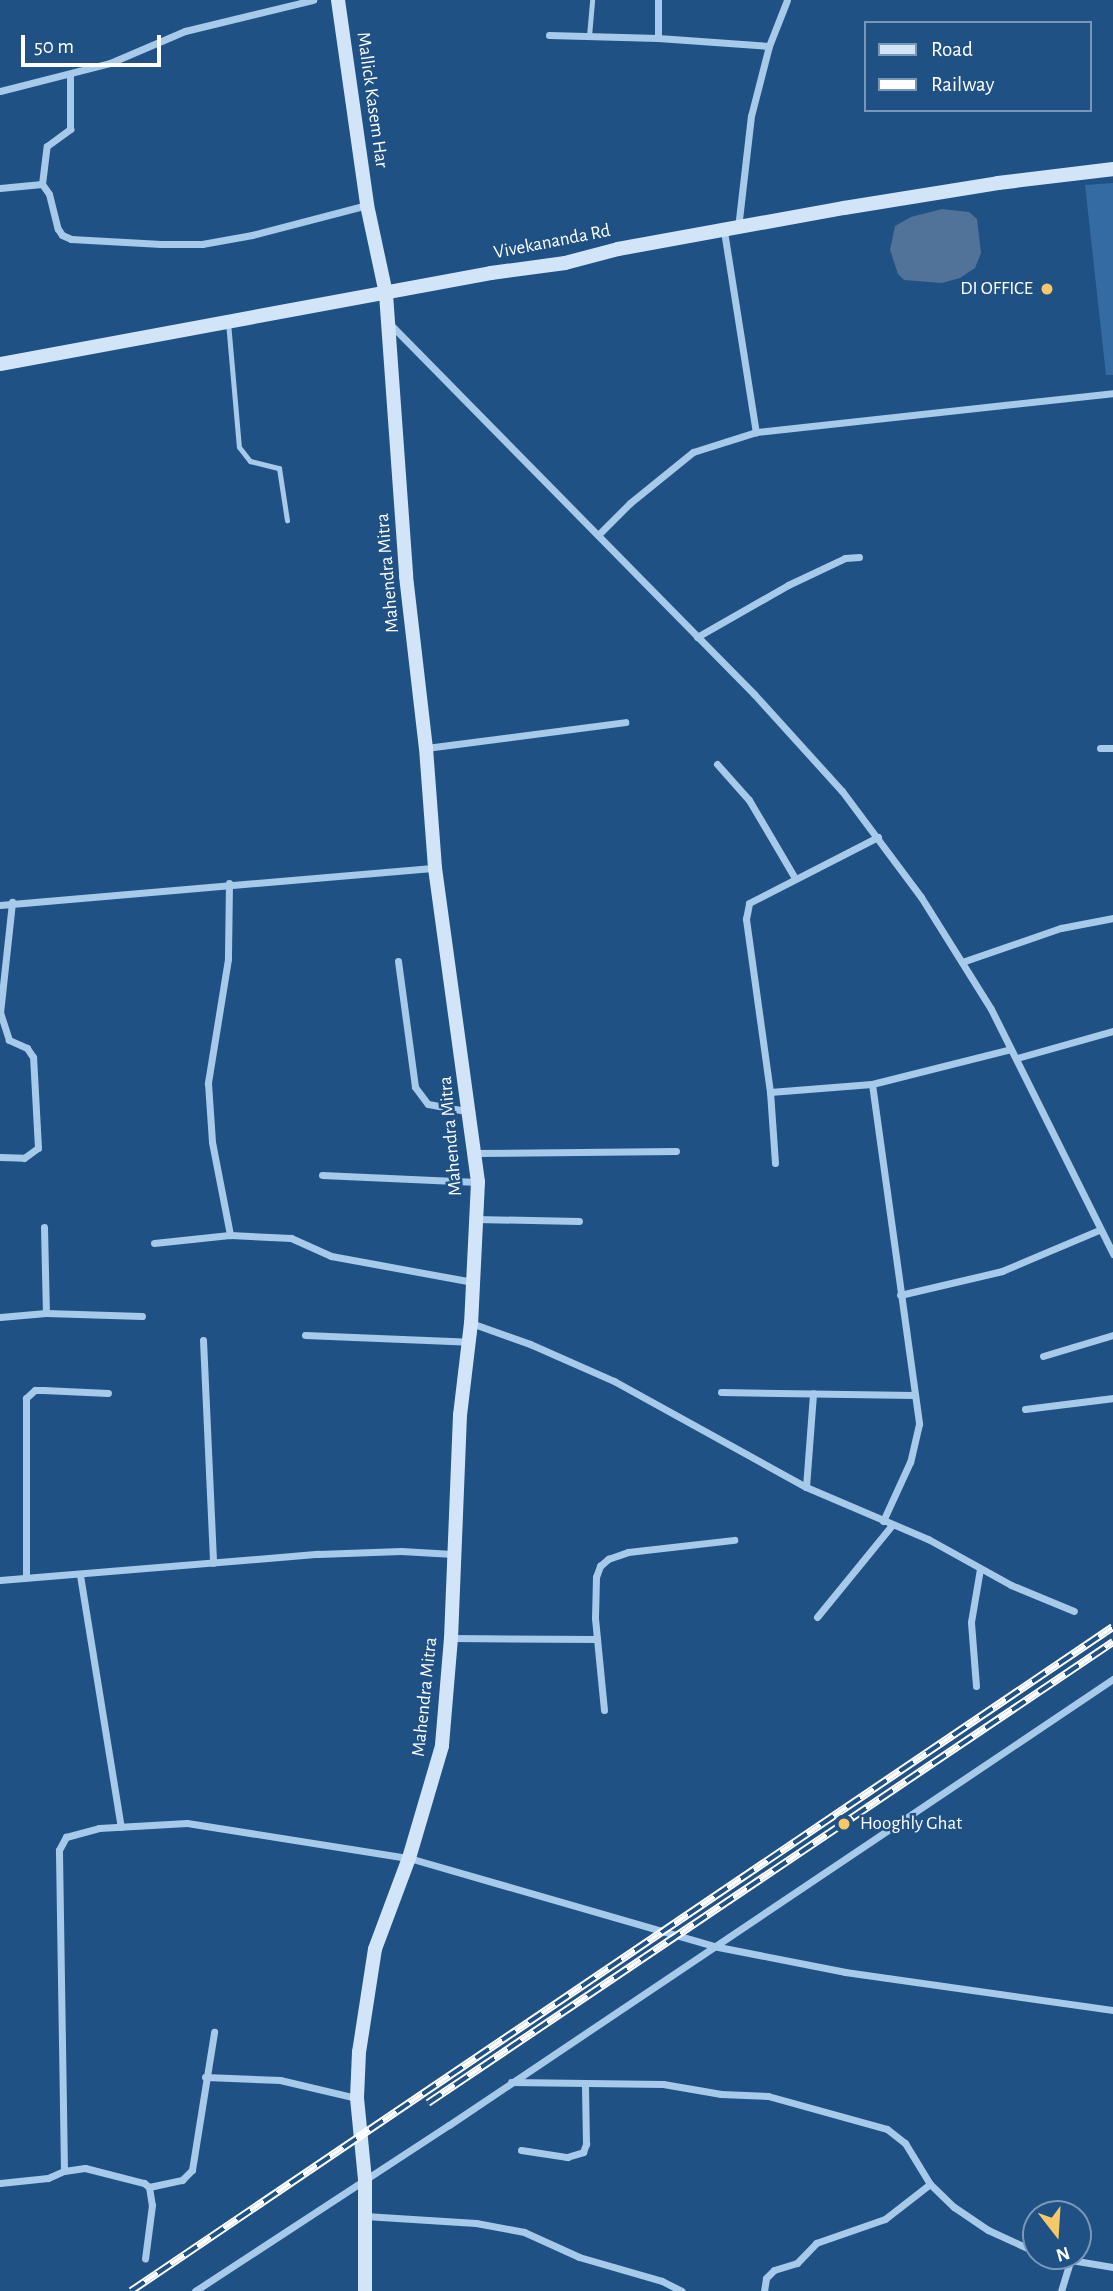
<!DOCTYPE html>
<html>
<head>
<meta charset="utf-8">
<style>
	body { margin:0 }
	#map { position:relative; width:1113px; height:2291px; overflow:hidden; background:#1f5185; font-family:"Alegreya Sans",sans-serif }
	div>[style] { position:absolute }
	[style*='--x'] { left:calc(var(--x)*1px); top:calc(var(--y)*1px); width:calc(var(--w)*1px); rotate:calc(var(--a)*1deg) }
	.green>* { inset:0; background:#336ba2 }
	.water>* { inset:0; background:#517399 }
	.lane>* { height:5px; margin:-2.5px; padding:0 2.5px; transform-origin:2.5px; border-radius:2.5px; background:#a7c9ea }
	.street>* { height:7px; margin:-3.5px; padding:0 3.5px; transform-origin:3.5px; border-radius:3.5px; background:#a7c9ea }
	.secondary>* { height:14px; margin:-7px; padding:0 7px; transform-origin:7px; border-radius:7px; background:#d2e4f7 }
	.rail>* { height:8px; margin-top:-4px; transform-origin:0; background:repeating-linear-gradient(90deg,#1f5185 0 16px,#fff 0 32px); box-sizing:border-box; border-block:2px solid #fff }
	.dots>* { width:19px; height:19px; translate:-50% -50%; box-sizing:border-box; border:4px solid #1f5185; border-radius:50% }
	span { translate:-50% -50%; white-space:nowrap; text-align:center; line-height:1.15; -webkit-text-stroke:5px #1f5185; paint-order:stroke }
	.street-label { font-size:19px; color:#fff }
	.poi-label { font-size:19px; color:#fff }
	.right { translate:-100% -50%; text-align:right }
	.left { translate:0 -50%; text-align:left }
	.legend { position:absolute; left:864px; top:21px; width:228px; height:91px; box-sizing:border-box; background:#1f5185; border:2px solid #7997b6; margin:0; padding:9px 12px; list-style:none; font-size:21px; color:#fff }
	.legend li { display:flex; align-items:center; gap:14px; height:35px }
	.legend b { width:35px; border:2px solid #7997b6 }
	.north { position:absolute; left:1022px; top:2200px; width:70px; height:70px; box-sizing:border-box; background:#1f5185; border:2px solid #7997b6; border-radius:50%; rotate:163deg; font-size:19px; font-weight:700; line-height:28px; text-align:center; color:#fff }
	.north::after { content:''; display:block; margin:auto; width:24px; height:32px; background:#f8c767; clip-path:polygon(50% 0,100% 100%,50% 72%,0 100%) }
	.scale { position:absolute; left:21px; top:35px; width:140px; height:32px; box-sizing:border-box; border:4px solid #fff; border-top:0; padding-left:9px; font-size:21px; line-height:24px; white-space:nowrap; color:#fff; -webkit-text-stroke:5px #1f5185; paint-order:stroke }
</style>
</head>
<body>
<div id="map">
	<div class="green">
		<div style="clip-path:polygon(1113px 183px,1113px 375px,1106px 375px,1085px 185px)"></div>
	</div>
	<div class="water">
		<div style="clip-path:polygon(942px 209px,969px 212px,977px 219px,981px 253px,975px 268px,960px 278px,942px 283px,904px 280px,898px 274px,890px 250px,895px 226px,911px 217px)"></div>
	</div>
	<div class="lane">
		<div style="--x:589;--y:36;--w:36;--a:-85"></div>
		<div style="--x:228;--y:322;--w:125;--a:85"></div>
		<div style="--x:239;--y:447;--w:18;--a:52"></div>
		<div style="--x:250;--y:461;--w:30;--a:14"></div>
		<div style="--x:279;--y:468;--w:53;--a:81.3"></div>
	</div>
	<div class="street">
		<div style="--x:549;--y:35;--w:109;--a:1.6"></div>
		<div style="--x:658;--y:38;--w:111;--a:4.1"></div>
		<div style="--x:658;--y:38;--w:38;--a:-90"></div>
		<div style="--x:0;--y:91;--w:114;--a:-14.3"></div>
		<div style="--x:110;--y:63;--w:82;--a:-23.1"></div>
		<div style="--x:185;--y:31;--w:132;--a:-13.6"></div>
		<div style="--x:42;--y:184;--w:38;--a:-83"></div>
		<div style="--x:47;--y:146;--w:29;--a:-36"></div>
		<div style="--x:70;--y:129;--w:55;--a:-90"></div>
		<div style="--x:0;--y:188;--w:42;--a:-5.4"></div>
		<div style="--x:42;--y:184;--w:12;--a:55"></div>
		<div style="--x:49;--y:194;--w:36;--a:76"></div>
		<div style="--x:58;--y:229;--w:7;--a:56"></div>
		<div style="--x:62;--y:235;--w:10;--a:24"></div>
		<div style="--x:71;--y:239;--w:90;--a:3.2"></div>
		<div style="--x:161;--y:244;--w:41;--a:0"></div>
		<div style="--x:202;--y:244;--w:51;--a:-10.2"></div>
		<div style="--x:252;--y:235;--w:119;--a:-14.6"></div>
		<div style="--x:738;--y:228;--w:113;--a:-83.4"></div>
		<div style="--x:751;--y:116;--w:72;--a:-75.6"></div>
		<div style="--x:769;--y:46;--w:49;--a:-68.6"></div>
		<div style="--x:724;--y:231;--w:204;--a:81"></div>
		<div style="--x:391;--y:325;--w:518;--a:45.47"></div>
		<div style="--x:754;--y:694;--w:131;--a:47.8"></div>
		<div style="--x:842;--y:791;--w:132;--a:53.3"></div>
		<div style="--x:921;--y:897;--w:132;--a:58"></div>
		<div style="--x:991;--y:1009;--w:274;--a:63.5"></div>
		<div style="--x:598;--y:535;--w:45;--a:-45"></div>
		<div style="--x:630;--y:503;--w:81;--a:-39"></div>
		<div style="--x:693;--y:452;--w:66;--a:-17.6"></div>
		<div style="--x:756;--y:432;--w:359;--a:-6.2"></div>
		<div style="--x:697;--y:637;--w:105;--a:-29.7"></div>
		<div style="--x:788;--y:585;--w:63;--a:-25.3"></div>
		<div style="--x:845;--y:558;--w:14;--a:-4"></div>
		<div style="--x:426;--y:748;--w:201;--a:-7.4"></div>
		<div style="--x:1100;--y:748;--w:13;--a:0"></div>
		<div style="--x:717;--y:764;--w:48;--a:48.4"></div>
		<div style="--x:749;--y:800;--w:91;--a:59.5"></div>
		<div style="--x:229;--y:883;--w:76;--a:90.8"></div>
		<div style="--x:228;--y:959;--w:126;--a:99.2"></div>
		<div style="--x:208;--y:1083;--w:59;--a:86.1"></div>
		<div style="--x:212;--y:1142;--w:95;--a:79"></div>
		<div style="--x:0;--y:905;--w:437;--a:-4.9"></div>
		<div style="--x:398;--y:961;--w:127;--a:82.3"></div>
		<div style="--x:415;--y:1087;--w:21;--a:53"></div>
		<div style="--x:428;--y:1104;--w:44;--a:10.5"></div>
		<div style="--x:962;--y:962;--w:105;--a:-19"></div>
		<div style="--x:1061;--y:928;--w:53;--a:-10.9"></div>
		<div style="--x:1017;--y:1058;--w:100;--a:-15.7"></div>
		<div style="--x:872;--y:1084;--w:343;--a:82.1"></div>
		<div style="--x:919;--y:1424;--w:39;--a:103"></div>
		<div style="--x:910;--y:1462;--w:65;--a:114.6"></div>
		<div style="--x:770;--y:1092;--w:102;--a:-4.5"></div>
		<div style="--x:872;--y:1084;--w:143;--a:-14.1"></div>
		<div style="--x:476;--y:1153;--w:200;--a:-0.6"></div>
		<div style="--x:0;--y:1157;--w:24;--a:2"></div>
		<div style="--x:24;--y:1158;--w:17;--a:-36"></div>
		<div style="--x:38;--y:1148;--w:91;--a:-93.1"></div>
		<div style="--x:33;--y:1057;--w:11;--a:-124"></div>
		<div style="--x:27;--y:1048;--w:20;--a:-156"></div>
		<div style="--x:9;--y:1040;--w:28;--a:-108"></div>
		<div style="--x:0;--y:1013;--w:112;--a:-83.8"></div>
		<div style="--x:775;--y:1163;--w:71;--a:-94"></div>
		<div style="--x:770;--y:1092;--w:175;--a:-97.9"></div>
		<div style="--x:746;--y:919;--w:16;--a:-79"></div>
		<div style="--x:749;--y:903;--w:145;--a:-27.1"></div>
		<div style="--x:322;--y:1175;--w:156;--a:2.6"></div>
		<div style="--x:476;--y:1219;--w:103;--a:1.1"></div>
		<div style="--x:44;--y:1227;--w:86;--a:88.7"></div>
		<div style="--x:154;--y:1243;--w:76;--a:-6"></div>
		<div style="--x:230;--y:1235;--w:61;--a:2.8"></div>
		<div style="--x:291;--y:1238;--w:44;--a:24.2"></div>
		<div style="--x:331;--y:1256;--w:143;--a:10.4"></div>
		<div style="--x:900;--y:1295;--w:105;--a:-13.2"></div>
		<div style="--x:1002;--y:1271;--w:105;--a:-22.9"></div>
		<div style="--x:0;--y:1317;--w:46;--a:-5"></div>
		<div style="--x:46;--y:1313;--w:96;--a:1.8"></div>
		<div style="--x:471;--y:1323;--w:63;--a:19.6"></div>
		<div style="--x:530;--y:1344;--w:92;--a:23.8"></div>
		<div style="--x:614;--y:1381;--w:219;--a:28.9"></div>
		<div style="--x:806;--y:1487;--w:133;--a:23.1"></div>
		<div style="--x:928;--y:1539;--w:95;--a:29"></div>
		<div style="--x:1011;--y:1585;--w:68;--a:22.4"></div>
		<div style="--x:305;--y:1335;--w:164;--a:2.4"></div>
		<div style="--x:203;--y:1340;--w:223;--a:87.4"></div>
		<div style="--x:1043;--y:1356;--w:73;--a:-16.7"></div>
		<div style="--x:721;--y:1392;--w:193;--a:0.9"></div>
		<div style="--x:1025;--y:1409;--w:89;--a:-7.1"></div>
		<div style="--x:806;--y:1487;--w:94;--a:-85.7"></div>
		<div style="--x:80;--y:1575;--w:255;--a:80.8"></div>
		<div style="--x:26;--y:1577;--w:179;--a:-90"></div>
		<div style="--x:26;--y:1398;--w:12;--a:-42"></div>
		<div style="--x:35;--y:1390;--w:8;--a:0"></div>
		<div style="--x:43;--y:1390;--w:65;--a:2.6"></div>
		<div style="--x:0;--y:1580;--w:319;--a:-4.7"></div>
		<div style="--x:318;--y:1554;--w:83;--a:-2.1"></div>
		<div style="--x:401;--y:1551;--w:52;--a:3.3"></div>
		<div style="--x:817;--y:1617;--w:119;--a:-50.8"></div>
		<div style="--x:451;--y:1638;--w:146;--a:0.4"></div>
		<div style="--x:976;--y:1686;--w:64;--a:-94.5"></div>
		<div style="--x:971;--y:1622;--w:54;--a:-80.4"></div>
		<div style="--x:604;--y:1710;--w:92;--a:-95.6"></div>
		<div style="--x:595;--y:1618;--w:41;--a:-88.6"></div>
		<div style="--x:596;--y:1577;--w:12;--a:-70"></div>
		<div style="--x:600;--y:1566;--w:11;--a:-41"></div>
		<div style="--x:608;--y:1559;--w:21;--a:-19"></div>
		<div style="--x:628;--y:1552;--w:107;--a:-6.5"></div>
		<div style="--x:205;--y:2077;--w:75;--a:2.3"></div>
		<div style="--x:280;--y:2080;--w:79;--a:13.2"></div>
		<div style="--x:511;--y:2082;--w:152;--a:0.8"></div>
		<div style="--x:663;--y:2084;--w:59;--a:9.8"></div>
		<div style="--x:721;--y:2094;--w:47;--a:2.4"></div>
		<div style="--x:768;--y:2096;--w:123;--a:15.5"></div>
		<div style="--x:887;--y:2129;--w:23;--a:38"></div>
		<div style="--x:905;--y:2143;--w:48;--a:58.6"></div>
		<div style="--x:930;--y:2184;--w:33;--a:44"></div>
		<div style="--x:954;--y:2207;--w:41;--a:34.1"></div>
		<div style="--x:988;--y:2230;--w:53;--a:24.6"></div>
		<div style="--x:521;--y:2150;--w:47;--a:8.7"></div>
		<div style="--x:567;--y:2157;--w:17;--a:-17"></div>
		<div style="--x:583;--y:2152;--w:9;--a:-69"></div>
		<div style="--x:586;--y:2144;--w:60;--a:-91"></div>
		<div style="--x:64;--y:2171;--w:321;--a:-90.9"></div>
		<div style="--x:59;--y:1850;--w:15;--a:-62"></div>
		<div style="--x:66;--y:1837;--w:34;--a:-15"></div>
		<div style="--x:99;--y:1828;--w:88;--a:-3.3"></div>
		<div style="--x:187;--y:1823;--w:225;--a:9"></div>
		<div style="--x:409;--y:1858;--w:316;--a:16.1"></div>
		<div style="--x:713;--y:1946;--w:135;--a:11.1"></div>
		<div style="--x:845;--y:1972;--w:271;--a:8.1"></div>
		<div style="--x:0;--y:2183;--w:48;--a:-5.9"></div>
		<div style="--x:48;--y:2178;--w:17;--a:-24"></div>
		<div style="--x:64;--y:2171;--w:21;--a:-8"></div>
		<div style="--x:85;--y:2168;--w:61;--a:14.3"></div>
		<div style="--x:144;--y:2183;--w:6;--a:39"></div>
		<div style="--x:149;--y:2187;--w:18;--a:81"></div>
		<div style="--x:152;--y:2205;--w:54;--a:97.4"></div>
		<div style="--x:149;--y:2187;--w:34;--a:-12"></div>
		<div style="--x:182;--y:2180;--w:14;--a:-45"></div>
		<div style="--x:192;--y:2170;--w:140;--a:-80.9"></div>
		<div style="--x:365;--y:2216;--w:111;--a:3.6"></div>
		<div style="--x:476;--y:2223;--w:49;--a:10.6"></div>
		<div style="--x:524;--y:2232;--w:60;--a:24.4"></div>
		<div style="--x:579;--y:2257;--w:86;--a:16.1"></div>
		<div style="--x:662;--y:2281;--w:22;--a:27"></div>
		<div style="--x:1047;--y:2256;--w:67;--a:9.5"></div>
		<div style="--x:195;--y:2291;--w:303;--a:-33.2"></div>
		<div style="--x:449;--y:2125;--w:800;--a:-33.89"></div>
		<div style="--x:764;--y:2291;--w:13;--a:-81"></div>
		<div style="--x:766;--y:2278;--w:11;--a:-45"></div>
		<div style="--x:774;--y:2270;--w:24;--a:-17"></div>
		<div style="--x:797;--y:2263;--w:28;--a:-46"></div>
		<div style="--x:816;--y:2243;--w:73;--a:-19.2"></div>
		<div style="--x:885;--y:2219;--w:57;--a:-37.9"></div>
		<div style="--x:1061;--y:2291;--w:31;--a:-73"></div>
	</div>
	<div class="secondary">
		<div style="--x:338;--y:0;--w:207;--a:81.9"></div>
		<div style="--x:367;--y:205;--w:91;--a:77.9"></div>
		<div style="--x:386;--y:294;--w:283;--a:85.9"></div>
		<div style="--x:406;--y:576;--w:173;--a:83.4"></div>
		<div style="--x:426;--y:748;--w:120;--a:85.7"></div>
		<div style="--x:435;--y:868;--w:317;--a:82.2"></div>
		<div style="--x:478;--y:1182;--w:141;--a:92.8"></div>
		<div style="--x:471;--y:1323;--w:93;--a:96.8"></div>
		<div style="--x:460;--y:1415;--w:223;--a:92.3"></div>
		<div style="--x:451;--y:1638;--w:108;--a:94.8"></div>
		<div style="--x:442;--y:1746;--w:117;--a:106.4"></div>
		<div style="--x:409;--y:1858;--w:97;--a:110.5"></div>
		<div style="--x:375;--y:1949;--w:104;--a:98.8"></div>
		<div style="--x:359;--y:2052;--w:46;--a:92.5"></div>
		<div style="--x:357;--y:2098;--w:81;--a:84.4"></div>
		<div style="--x:365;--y:2179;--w:112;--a:90"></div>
		<div style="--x:0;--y:364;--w:499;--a:-10.5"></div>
		<div style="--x:491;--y:273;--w:75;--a:-7.7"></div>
		<div style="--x:565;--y:263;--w:55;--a:-14.8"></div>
		<div style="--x:618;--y:249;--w:230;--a:-10.3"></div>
		<div style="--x:844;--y:208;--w:156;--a:-9.2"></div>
		<div style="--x:998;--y:183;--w:116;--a:-6.9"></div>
	</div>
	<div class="rail">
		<div style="--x:428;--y:2103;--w:826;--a:-33.94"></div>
		<div style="--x:131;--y:2291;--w:1185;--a:-34.07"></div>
	</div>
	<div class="dots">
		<div style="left:1047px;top:289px;background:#f8c767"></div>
		<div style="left:844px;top:1824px;background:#f8c767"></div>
	</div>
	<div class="street-label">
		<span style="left:372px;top:100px;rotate:82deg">Mallick Kasem Har</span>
		<span style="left:552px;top:242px;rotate:-11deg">Vivekananda Rd</span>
		<span style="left:388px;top:573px;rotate:-95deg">Mahendra Mitra</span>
		<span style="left:451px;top:1136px;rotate:-95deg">Mahendra Mitra</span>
		<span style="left:425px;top:1697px;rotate:-84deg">Mahendra Mitra</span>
	</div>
	<div class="poi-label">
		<span class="right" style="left:1033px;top:289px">DI OFFICE</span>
		<span class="left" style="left:860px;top:1824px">Hooghly Ghat</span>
	</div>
	<ul class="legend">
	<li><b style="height:9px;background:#d2e4f7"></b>Road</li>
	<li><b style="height:9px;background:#fff"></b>Railway</li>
	</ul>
	<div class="north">N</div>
	<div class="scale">50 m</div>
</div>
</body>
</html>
